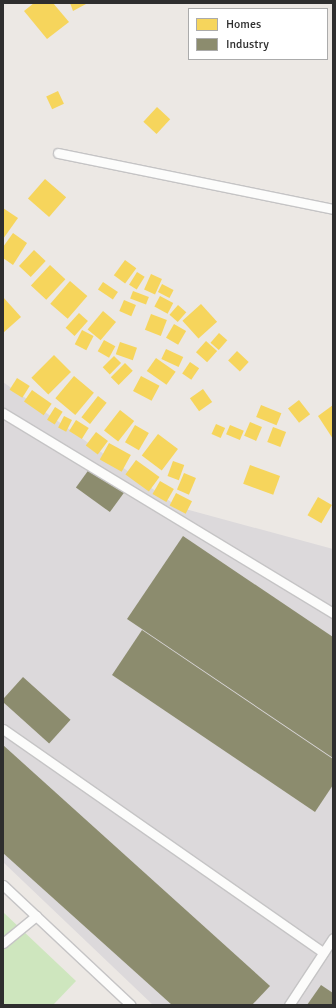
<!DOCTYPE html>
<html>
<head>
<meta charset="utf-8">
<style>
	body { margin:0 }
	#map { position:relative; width:336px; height:1008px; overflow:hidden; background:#ece8e4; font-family:Signika,sans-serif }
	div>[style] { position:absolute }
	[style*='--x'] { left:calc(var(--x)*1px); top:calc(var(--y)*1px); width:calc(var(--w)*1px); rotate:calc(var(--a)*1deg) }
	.industrial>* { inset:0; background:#dcd9db }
	.green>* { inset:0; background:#cee6be }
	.homes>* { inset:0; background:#f6d55c; transform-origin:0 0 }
	.industry>* { inset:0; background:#8c8c6e; transform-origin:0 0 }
	.path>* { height:2.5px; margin-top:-1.25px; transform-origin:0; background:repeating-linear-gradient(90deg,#c9c9c8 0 3px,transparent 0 5px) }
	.roads { filter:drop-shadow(1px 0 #c5c4c5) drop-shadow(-1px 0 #c5c4c5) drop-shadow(0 1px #c5c4c5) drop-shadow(0 -1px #c5c4c5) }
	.lane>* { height:9px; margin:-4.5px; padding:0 4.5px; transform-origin:4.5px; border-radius:4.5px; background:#fcfcfb }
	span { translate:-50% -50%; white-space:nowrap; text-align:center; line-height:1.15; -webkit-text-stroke:4px #fff; paint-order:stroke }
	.frame { position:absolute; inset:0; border:4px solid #2e2e2e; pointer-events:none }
	.legend { position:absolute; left:188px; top:8px; width:140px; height:52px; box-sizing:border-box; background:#fff; border:1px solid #ababab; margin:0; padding:5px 7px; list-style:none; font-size:12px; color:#2e2e2e }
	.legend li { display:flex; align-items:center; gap:8px; height:20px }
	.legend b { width:20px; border:1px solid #ababab }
</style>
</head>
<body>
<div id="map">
	<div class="industrial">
		<div style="clip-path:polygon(3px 382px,178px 507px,333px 549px,333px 1005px,153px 1005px,3px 862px)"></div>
	</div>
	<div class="green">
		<div style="clip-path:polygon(3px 912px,76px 981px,53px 1005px,3px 1005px)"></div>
	</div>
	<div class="homes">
		<div style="clip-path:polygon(34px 3px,53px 3px,69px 22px,47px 39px,24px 11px)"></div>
		<div style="clip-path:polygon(70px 3px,85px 3px,86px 4px,73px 11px)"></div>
		<div style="left:58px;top:91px;width:14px;height:13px;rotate:65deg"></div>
		<div style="left:157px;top:107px;width:18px;height:20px;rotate:43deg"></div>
		<div style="left:45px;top:179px;width:28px;height:26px;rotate:41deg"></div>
		<div style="clip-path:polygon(3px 208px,18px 218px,3px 239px)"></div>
		<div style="clip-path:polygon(13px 233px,27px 243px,13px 265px,3px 258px,3px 247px)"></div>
		<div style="left:34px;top:250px;width:16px;height:22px;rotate:43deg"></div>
		<div style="left:125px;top:260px;width:14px;height:19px;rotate:36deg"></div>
		<div style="left:50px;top:265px;width:21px;height:28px;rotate:43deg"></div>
		<div style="left:137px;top:272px;width:9px;height:15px;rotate:32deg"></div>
		<div style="left:151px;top:274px;width:12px;height:17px;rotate:24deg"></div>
		<div style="left:70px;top:281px;width:23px;height:30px;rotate:41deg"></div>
		<div style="left:103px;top:282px;width:18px;height:9px;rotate:34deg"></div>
		<div style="left:162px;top:284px;width:13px;height:9px;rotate:27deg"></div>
		<div style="left:133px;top:291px;width:17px;height:8px;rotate:21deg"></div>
		<div style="left:160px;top:296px;width:15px;height:12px;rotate:28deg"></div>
		<div style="clip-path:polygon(3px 297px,21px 317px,3px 333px)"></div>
		<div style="left:124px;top:300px;width:13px;height:12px;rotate:23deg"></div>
		<div style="left:201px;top:304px;width:24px;height:25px;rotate:48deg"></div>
		<div style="left:178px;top:305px;width:11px;height:13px;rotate:41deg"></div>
		<div style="left:103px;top:311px;width:17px;height:24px;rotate:40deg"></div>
		<div style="left:79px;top:313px;width:12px;height:20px;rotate:42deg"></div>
		<div style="left:151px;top:314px;width:17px;height:17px;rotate:21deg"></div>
		<div style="left:174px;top:324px;width:14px;height:16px;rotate:30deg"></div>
		<div style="left:82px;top:330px;width:13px;height:16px;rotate:27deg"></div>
		<div style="left:219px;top:333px;width:11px;height:13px;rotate:41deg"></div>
		<div style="left:104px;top:340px;width:13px;height:13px;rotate:29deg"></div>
		<div style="left:206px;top:341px;width:15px;height:15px;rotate:42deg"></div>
		<div style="left:120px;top:342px;width:18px;height:13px;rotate:19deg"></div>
		<div style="left:166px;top:349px;width:19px;height:11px;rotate:25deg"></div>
		<div style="left:237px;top:351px;width:16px;height:13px;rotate:43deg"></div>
		<div style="left:54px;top:355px;width:24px;height:32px;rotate:45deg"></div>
		<div style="left:114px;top:356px;width:10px;height:16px;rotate:45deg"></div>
		<div style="left:156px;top:358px;width:24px;height:16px;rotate:35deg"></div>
		<div style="left:190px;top:362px;width:11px;height:14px;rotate:34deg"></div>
		<div style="left:125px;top:363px;width:11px;height:20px;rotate:45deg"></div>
		<div style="left:74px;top:376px;width:26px;height:29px;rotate:40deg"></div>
		<div style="left:141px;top:376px;width:21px;height:17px;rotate:28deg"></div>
		<div style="left:17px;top:378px;width:15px;height:14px;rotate:32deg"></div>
		<div style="left:203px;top:389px;width:16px;height:16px;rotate:55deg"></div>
		<div style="left:32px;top:390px;width:24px;height:14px;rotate:35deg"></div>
		<div style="left:98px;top:396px;width:11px;height:27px;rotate:38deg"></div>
		<div style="left:299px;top:400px;width:18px;height:14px;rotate:52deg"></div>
		<div style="left:261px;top:405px;width:22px;height:13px;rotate:22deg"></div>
		<div style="clip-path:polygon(333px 405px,333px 439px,318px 416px)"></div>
		<div style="left:55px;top:407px;width:9px;height:15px;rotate:32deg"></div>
		<div style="left:120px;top:410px;width:18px;height:26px;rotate:38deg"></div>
		<div style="left:64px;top:416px;width:9px;height:13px;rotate:27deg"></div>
		<div style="left:76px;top:420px;width:15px;height:13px;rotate:32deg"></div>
		<div style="left:250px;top:422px;width:13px;height:15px;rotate:23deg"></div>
		<div style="left:216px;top:424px;width:10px;height:11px;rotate:24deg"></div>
		<div style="left:135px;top:425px;width:16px;height:20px;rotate:30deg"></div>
		<div style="left:230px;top:425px;width:15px;height:10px;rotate:23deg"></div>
		<div style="left:273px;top:427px;width:14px;height:16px;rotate:21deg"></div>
		<div style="left:96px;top:432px;width:15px;height:17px;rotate:37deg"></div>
		<div style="left:158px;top:434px;width:25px;height:27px;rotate:37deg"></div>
		<div style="left:109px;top:443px;width:25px;height:19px;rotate:29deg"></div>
		<div style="left:136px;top:460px;width:29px;height:18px;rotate:36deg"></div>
		<div style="left:173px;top:461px;width:12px;height:16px;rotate:20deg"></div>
		<div style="left:250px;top:465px;width:32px;height:20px;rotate:20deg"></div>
		<div style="left:184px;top:473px;width:13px;height:18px;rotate:23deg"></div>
		<div style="left:160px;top:481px;width:16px;height:15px;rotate:30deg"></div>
		<div style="left:176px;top:493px;width:18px;height:14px;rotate:27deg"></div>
		<div style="left:318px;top:497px;width:16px;height:21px;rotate:30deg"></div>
	</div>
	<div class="industry">
		<div style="left:90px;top:468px;width:42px;height:24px;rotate:36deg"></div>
		<div style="clip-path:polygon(183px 536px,333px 637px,333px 758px,127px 619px)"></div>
		<div style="clip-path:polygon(142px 630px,333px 759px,333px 785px,315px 812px,112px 675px)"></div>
		<div style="left:23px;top:677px;width:64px;height:32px;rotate:42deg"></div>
		<div style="clip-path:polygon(3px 745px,270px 986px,252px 1005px,172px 1005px,3px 853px)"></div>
		<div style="clip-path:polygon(321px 985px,333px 993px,333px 1005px,307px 1005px)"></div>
	</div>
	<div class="path">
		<div style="--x:76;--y:1005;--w:4;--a:0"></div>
	</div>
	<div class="roads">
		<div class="lane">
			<div style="--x:58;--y:153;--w:281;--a:11.5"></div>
			<div style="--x:3;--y:413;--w:386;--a:31.2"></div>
			<div style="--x:3;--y:729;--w:390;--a:34.9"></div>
			<div style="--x:3;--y:885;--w:175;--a:43.2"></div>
			<div style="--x:3;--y:943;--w:43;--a:-39.3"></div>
			<div style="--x:289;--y:1005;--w:80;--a:-56.7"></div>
		</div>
	</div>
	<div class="frame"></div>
	<ul class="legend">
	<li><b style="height:11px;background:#f6d55c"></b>Homes</li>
	<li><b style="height:11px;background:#8c8c6e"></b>Industry</li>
	</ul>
</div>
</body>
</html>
